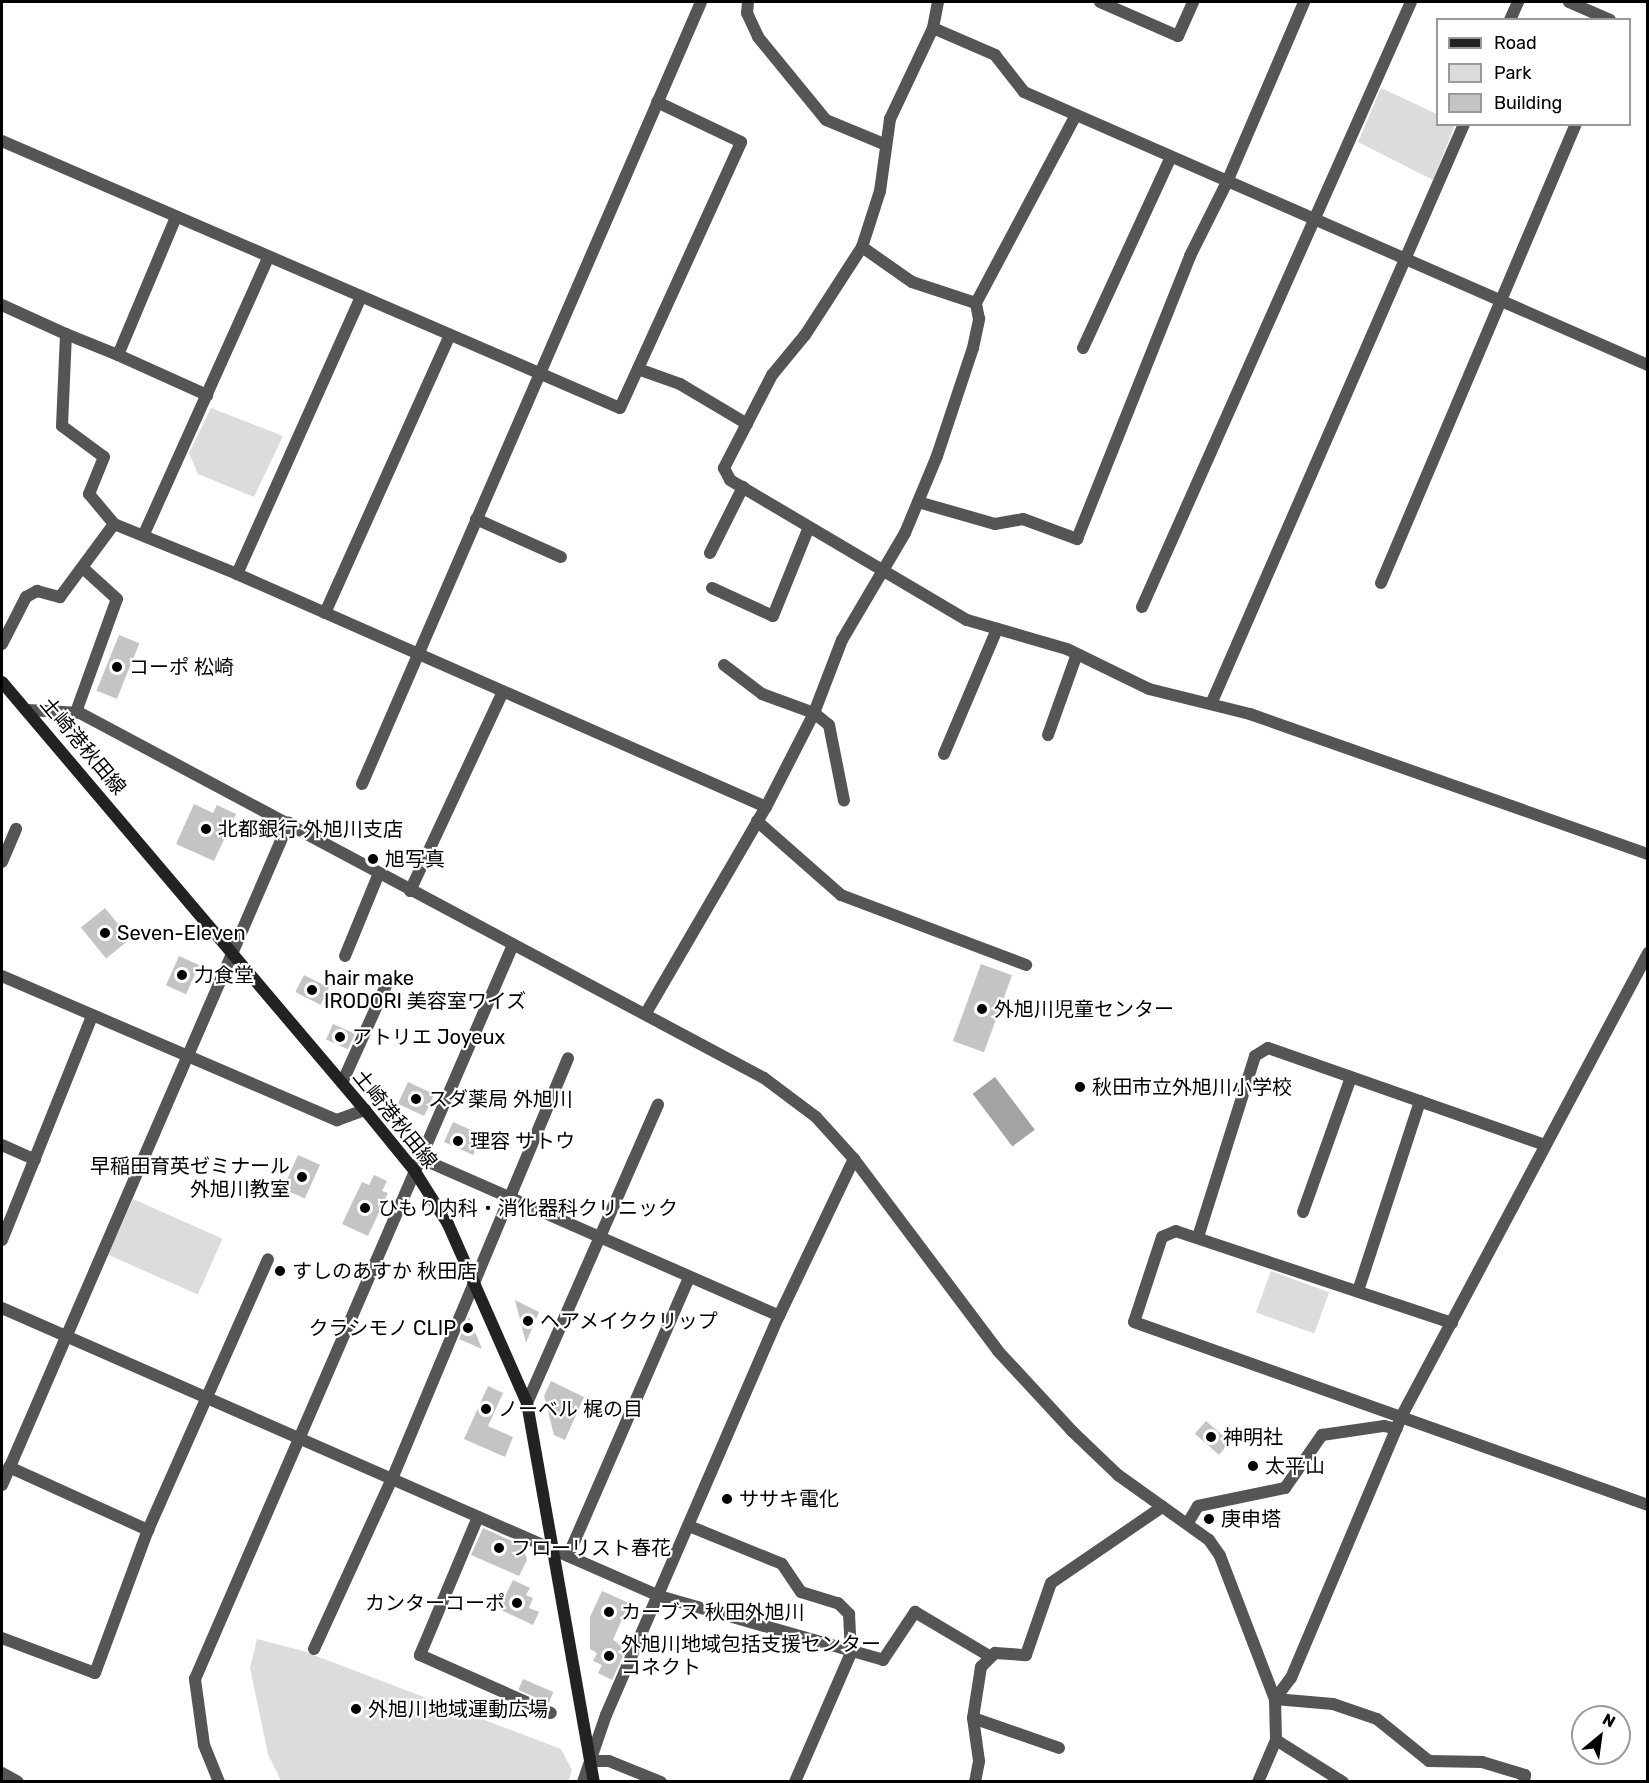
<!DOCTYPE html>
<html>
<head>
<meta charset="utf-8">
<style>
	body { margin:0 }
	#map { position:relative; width:1649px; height:1783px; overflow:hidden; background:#fff; font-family:Rubik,"Noto Sans JP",sans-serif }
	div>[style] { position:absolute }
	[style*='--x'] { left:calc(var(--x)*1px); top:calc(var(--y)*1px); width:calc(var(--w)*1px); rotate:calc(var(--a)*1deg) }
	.green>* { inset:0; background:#dcdcdc; transform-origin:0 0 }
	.water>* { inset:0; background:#a3a3a3; transform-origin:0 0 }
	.building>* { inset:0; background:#c4c4c4; transform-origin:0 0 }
	.minor>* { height:12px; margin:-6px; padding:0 6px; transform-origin:6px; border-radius:6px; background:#555 }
	.tertiary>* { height:12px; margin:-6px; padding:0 6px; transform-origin:6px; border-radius:6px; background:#555 }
	.secondary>* { height:12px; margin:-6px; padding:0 6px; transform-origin:6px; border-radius:6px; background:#222 }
	.dots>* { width:16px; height:16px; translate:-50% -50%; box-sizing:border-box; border:3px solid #fff; border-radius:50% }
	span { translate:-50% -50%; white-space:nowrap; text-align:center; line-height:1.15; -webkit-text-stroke:4.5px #fff; paint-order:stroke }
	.poi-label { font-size:20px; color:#000 }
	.left { translate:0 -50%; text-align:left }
	.right { translate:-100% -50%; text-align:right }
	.street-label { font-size:20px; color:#000 }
	.frame { position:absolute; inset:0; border:3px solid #000; pointer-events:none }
	.legend { position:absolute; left:1436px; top:18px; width:195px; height:108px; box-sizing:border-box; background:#fff; border:2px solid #999; margin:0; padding:8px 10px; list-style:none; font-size:18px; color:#000 }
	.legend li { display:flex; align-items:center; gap:12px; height:30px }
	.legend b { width:30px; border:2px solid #999 }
	.north { position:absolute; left:1571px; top:1705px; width:60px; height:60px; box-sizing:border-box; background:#fff; border:2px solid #999; border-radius:50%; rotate:29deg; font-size:16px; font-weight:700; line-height:24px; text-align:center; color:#000 }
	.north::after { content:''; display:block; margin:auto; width:21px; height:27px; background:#000; clip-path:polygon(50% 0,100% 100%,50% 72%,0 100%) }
</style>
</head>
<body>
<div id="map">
	<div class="green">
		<div style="clip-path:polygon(1381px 88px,1437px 114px,1438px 124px,1455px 125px,1433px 180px,1358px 142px)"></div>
		<div style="clip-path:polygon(211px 408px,283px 436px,254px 497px,198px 474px,189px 453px)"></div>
		<div style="left:133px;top:1199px;width:98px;height:61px;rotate:24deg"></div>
		<div style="left:1271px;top:1271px;width:62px;height:44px;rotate:20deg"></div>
		<div style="clip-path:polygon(257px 1639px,303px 1651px,561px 1749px,572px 1770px,568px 1782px,281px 1781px,268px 1754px,250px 1668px)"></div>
	</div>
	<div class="water">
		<div style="left:995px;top:1077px;width:66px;height:28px;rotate:53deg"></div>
	</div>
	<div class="building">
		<div style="left:119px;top:635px;width:22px;height:60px;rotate:22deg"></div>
		<div style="clip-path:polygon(194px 804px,213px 813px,217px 805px,236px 814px,214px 861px,176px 844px)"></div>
		<div style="left:105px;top:908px;width:40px;height:31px;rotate:51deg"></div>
		<div style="left:179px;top:956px;width:22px;height:32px;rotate:24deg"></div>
		<div style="left:981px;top:964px;width:33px;height:82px;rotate:20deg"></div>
		<div style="left:304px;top:975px;width:28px;height:19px;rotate:27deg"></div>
		<div style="left:333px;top:1024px;width:24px;height:17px;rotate:24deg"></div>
		<div style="left:408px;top:1082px;width:29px;height:24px;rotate:25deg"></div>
		<div style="left:453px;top:1122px;width:32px;height:22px;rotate:24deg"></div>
		<div style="left:298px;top:1155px;width:24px;height:37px;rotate:24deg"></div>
		<div style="clip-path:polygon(374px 1175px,387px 1181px,382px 1191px,388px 1193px,368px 1236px,342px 1224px,362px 1182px,369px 1185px)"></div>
		<div style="clip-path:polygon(515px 1300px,539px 1312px,526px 1343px)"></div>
		<div style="clip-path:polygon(469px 1317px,482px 1349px,459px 1339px)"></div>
		<div style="clip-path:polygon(551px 1381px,584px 1397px,565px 1440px,554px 1435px,544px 1396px)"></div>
		<div style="clip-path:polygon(488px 1386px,503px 1393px,488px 1426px,513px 1437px,505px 1457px,464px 1439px)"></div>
		<div style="left:1206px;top:1421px;width:32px;height:17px;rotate:41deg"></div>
		<div style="clip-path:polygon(483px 1528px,523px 1546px,527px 1560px,519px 1576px,471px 1555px)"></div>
		<div style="clip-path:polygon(513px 1580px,530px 1588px,526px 1595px,533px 1598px,529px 1608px,539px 1612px,533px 1625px,499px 1609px)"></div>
		<div style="clip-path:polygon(602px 1591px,629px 1603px,613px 1640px,620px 1644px,623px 1656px,612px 1680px,598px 1673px,602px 1665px,593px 1661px,597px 1653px,590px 1649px,590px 1617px)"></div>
		<div style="left:523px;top:1679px;width:33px;height:12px;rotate:23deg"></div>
	</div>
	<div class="minor">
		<div style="--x:748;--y:2;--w:11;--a:95"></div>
		<div style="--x:747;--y:13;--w:26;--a:65"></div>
		<div style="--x:758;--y:37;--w:107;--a:50.7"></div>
		<div style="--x:826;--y:120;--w:63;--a:22.5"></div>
		<div style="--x:938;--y:2;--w:26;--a:101"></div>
		<div style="--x:933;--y:28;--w:101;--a:115.3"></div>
		<div style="--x:890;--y:119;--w:73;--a:97.9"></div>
		<div style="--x:880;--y:191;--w:59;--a:107.8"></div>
		<div style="--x:862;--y:247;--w:105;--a:122.9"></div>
		<div style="--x:805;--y:335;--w:52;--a:129.5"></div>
		<div style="--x:772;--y:375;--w:105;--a:117.3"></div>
		<div style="--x:724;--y:468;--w:13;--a:63"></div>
		<div style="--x:730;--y:480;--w:275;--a:30.6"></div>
		<div style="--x:967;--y:620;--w:104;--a:16.2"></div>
		<div style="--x:1067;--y:649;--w:91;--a:26"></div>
		<div style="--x:1149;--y:689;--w:104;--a:13.9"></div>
		<div style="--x:1250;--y:714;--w:422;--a:19.4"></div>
		<div style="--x:1100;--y:2;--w:85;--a:23.6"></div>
		<div style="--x:1178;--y:36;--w:37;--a:-66"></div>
		<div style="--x:1569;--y:2;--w:45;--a:23.7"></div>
		<div style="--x:1510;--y:20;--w:20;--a:-66"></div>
		<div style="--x:933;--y:28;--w:68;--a:23.5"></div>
		<div style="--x:995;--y:55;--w:47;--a:51.9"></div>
		<div style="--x:1024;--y:92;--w:681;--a:23.63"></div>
		<div style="--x:2;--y:141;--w:673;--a:23.37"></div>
		<div style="--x:620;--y:408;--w:292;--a:-65.5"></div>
		<div style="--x:741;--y:142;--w:93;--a:-154.5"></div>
		<div style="--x:862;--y:247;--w:61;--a:35"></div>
		<div style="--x:912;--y:282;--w:67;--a:18.2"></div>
		<div style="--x:2;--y:305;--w:70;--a:24.4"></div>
		<div style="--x:66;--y:334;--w:92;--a:92.5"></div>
		<div style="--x:62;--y:426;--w:52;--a:36.4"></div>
		<div style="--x:104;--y:457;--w:40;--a:112"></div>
		<div style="--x:89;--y:494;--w:39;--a:50"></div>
		<div style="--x:114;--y:524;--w:133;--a:22.1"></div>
		<div style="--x:237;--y:574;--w:578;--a:23.77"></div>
		<div style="--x:66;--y:334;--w:56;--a:22"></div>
		<div style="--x:118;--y:355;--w:150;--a:-67.2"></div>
		<div style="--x:1083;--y:348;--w:210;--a:-65.3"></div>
		<div style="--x:118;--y:355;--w:98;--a:24.2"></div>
		<div style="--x:638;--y:369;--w:45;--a:19.7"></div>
		<div style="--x:680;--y:384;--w:78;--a:30.8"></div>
		<div style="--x:918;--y:502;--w:80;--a:15.9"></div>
		<div style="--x:995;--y:524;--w:28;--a:-10"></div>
		<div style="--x:1023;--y:519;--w:58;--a:20.3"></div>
		<div style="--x:1077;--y:539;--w:305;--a:-68.2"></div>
		<div style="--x:1190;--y:256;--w:83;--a:-63.4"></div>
		<div style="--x:1227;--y:182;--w:196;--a:-66.8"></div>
		<div style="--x:476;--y:519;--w:93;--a:24.1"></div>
		<div style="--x:144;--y:534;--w:303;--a:-65.8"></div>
		<div style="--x:710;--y:553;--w:74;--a:-63.4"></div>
		<div style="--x:237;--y:574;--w:301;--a:-65.9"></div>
		<div style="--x:1381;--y:583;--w:499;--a:-67"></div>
		<div style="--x:712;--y:588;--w:67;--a:24.7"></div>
		<div style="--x:773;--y:616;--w:96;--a:-68"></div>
		<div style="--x:1142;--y:607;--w:662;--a:-66.03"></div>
		<div style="--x:325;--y:613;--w:303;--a:-65.8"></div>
		<div style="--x:2;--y:644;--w:53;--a:-62.9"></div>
		<div style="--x:26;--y:597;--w:13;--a:-29"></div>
		<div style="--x:37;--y:591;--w:24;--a:15"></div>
		<div style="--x:60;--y:597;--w:91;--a:-53.5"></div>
		<div style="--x:724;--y:665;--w:48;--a:37.3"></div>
		<div style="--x:762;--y:694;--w:55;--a:20.1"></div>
		<div style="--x:814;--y:713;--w:19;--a:39"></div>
		<div style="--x:829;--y:725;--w:77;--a:78.8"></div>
		<div style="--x:1211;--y:704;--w:633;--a:-66.43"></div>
		<div style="--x:76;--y:712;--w:120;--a:-70.1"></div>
		<div style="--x:117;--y:599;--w:45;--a:-137.7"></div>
		<div style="--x:1048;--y:735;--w:86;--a:-70.3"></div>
		<div style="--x:944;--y:754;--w:136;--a:-67"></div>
		<div style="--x:362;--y:784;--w:852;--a:-66.56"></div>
		<div style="--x:757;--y:821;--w:112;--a:41.4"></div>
		<div style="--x:841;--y:895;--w:198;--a:20.7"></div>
		<div style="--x:2;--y:862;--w:36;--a:-67"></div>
		<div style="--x:410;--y:891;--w:220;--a:-65"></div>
		<div style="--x:345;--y:956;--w:90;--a:-67.7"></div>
		<div style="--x:2;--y:976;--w:365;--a:23.3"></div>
		<div style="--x:337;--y:1120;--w:30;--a:-20"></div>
		<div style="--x:646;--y:1013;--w:238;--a:-59.8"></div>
		<div style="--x:766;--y:807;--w:106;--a:-62.9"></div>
		<div style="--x:814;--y:713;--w:78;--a:-69"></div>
		<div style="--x:842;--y:640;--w:124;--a:-59.5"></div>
		<div style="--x:905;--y:533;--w:83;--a:-67.4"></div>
		<div style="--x:937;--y:456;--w:114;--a:-71.6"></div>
		<div style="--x:973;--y:348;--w:30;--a:-78"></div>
		<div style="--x:979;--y:319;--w:16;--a:-101"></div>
		<div style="--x:976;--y:303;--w:213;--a:-62"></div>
		<div style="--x:342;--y:1083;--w:114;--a:-65.7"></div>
		<div style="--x:2;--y:1145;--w:36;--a:24"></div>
		<div style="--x:422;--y:1159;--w:390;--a:23.7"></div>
		<div style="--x:1303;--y:1212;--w:143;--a:-70.4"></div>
		<div style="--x:1198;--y:1237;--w:190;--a:-72.5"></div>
		<div style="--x:1255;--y:1056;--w:15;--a:-32"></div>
		<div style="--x:1268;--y:1048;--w:293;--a:19.3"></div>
		<div style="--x:2;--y:1240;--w:241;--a:-68.1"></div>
		<div style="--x:1358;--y:1291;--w:200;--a:-71.9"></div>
		<div style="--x:2;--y:1308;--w:717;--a:23.67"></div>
		<div style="--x:659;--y:1596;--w:233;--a:15.9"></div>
		<div style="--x:883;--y:1660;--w:58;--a:-56.3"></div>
		<div style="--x:915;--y:1612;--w:88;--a:30.6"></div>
		<div style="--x:1452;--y:1323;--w:291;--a:-161.6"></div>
		<div style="--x:1176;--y:1231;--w:15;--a:157"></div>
		<div style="--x:1162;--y:1237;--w:89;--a:108.2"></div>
		<div style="--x:1134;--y:1322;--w:546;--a:19.6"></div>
		<div style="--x:527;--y:1403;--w:326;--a:-66.3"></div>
		<div style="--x:9;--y:1467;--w:153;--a:24.4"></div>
		<div style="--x:2;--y:1485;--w:722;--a:-66.59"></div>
		<div style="--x:478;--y:1517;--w:150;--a:112.8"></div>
		<div style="--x:420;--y:1655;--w:143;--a:23.9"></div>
		<div style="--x:1189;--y:1521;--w:17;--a:-59"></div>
		<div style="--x:1198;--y:1506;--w:89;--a:-11.7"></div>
		<div style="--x:1285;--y:1488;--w:65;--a:-55.1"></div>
		<div style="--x:1322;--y:1435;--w:63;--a:-8.3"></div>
		<div style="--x:1384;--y:1426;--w:13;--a:13"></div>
		<div style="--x:689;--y:1526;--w:100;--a:22.2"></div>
		<div style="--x:782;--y:1564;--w:34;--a:56"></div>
		<div style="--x:801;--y:1592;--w:39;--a:17"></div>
		<div style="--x:838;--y:1603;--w:16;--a:45"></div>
		<div style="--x:849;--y:1614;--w:39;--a:87"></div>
		<div style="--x:851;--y:1653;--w:141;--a:113.5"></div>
		<div style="--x:568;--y:1556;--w:303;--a:-66.5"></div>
		<div style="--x:2;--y:1638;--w:99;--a:20.6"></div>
		<div style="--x:95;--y:1673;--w:153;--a:-69.7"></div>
		<div style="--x:148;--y:1530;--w:296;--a:-66.1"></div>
		<div style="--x:314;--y:1649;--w:187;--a:-65.4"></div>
		<div style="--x:392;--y:1479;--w:456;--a:-67.3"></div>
		<div style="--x:1275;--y:1699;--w:58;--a:4.9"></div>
		<div style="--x:1333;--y:1704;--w:46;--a:18.8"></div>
		<div style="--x:1377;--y:1719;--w:67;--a:38.9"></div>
		<div style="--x:1429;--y:1761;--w:53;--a:1.1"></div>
		<div style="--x:1482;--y:1762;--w:45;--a:16.8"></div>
		<div style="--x:1525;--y:1775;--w:7;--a:98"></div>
		<div style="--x:973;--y:1718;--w:91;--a:19.2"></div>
		<div style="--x:1276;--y:1740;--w:79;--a:32.1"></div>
		<div style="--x:591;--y:1761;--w:18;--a:0"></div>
		<div style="--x:609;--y:1761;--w:56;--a:22"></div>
		<div style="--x:2;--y:1773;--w:18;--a:29"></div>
		<div style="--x:219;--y:1782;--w:40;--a:-112"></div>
		<div style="--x:204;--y:1745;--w:67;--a:-97.8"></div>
		<div style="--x:195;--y:1679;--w:800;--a:-66.58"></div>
		<div style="--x:583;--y:1782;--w:71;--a:-71.1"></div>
		<div style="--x:606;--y:1715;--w:435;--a:-66.6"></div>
		<div style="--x:779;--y:1316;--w:174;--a:-64.5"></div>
		<div style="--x:975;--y:1782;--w:21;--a:-79"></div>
		<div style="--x:979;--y:1761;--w:43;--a:-97.9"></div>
		<div style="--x:973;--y:1718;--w:52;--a:-81.1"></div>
		<div style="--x:981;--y:1667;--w:20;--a:-45"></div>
		<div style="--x:995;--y:1653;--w:31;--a:4"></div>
		<div style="--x:1026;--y:1655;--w:76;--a:-70.9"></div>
		<div style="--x:1051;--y:1583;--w:135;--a:-34.4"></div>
	</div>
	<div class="tertiary">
		<div style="--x:28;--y:710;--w:52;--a:3.3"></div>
		<div style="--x:80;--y:713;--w:775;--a:28.09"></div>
		<div style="--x:764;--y:1078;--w:65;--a:36.9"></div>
		<div style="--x:816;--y:1117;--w:57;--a:47.9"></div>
		<div style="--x:854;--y:1159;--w:240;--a:53.1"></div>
		<div style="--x:998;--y:1351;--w:109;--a:47.2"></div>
		<div style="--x:1072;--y:1431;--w:64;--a:43.7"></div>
		<div style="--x:1118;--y:1475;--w:112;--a:35.5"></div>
		<div style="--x:1209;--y:1540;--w:19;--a:55"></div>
		<div style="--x:1220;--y:1556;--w:153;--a:69"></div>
		<div style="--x:1275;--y:1699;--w:41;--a:88.6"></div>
		<div style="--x:1276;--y:1740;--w:46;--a:113.2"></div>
		<div style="--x:1275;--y:1699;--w:26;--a:-53"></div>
		<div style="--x:1291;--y:1678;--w:283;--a:-67.1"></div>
		<div style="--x:1401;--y:1417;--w:526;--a:-61.97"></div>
	</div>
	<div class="secondary">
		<div style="--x:2;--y:682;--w:561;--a:49.7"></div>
		<div style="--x:365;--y:1110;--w:77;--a:50.8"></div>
		<div style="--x:414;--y:1170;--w:64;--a:57.8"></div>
		<div style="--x:448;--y:1224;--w:196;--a:66.2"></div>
		<div style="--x:527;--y:1403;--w:385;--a:80"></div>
	</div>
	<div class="dots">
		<div style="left:117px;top:667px;background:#000"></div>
		<div style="left:206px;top:829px;background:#000"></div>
		<div style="left:373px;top:859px;background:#000"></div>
		<div style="left:105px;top:933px;background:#000"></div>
		<div style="left:182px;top:975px;background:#000"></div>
		<div style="left:312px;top:990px;background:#000"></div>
		<div style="left:982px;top:1009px;background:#000"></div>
		<div style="left:340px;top:1037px;background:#000"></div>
		<div style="left:1080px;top:1087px;background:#000"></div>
		<div style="left:416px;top:1099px;background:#000"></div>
		<div style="left:458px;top:1141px;background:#000"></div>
		<div style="left:302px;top:1177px;background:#000"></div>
		<div style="left:365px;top:1208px;background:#000"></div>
		<div style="left:280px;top:1271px;background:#000"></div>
		<div style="left:528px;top:1321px;background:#000"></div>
		<div style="left:468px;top:1328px;background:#000"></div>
		<div style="left:486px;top:1409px;background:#000"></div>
		<div style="left:1211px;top:1437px;background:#000"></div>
		<div style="left:1253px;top:1466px;background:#000"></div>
		<div style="left:727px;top:1499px;background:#000"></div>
		<div style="left:1209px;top:1519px;background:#000"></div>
		<div style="left:499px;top:1548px;background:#000"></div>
		<div style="left:517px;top:1603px;background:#000"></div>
		<div style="left:609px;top:1612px;background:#000"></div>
		<div style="left:609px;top:1656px;background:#000"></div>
		<div style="left:356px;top:1709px;background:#000"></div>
	</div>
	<div class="poi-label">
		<span class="left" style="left:129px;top:667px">コーポ 松崎</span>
		<span class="left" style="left:218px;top:829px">北都銀行 外旭川支店</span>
		<span class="left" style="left:385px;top:859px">旭写真</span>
		<span class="left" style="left:117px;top:933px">Seven-Eleven</span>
		<span class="left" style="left:194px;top:975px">力食堂</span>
		<span class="left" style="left:324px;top:990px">hair make<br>IRODORI 美容室ワイズ</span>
		<span class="left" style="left:994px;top:1009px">外旭川児童センター</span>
		<span class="left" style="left:352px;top:1037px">アトリエ Joyeux</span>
		<span class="left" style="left:1092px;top:1087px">秋田市立外旭川小学校</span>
		<span class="left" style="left:428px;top:1099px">スダ薬局 外旭川</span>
		<span class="left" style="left:470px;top:1141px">理容 サトウ</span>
		<span class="right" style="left:290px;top:1178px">早稲田育英ゼミナール<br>外旭川教室</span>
		<span class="left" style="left:378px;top:1208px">ひもり内科・消化器科クリニック</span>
		<span class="left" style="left:292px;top:1271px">すしのあすか 秋田店</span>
		<span class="left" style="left:540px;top:1321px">ヘアメイククリップ</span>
		<span class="right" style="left:456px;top:1328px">クラシモノ CLIP</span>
		<span class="left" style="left:498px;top:1409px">ノーベル 梶の目</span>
		<span class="left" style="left:1223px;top:1437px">神明社</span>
		<span class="left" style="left:1265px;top:1466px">太平山</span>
		<span class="left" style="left:739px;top:1499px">ササキ電化</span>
		<span class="left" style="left:1221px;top:1519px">庚申塔</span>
		<span class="left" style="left:511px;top:1548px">フローリスト春花</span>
		<span class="right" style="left:505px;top:1603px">カンターコーポ</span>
		<span class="left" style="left:621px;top:1612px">カーブス 秋田外旭川</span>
		<span class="left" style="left:621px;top:1656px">外旭川地域包括支援センター<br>コネクト</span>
		<span class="left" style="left:368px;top:1709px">外旭川地域運動広場</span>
	</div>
	<div class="street-label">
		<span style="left:83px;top:746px;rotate:50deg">土崎港秋田線</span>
		<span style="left:395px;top:1119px;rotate:51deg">土崎港秋田線</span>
	</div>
	<div class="frame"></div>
	<ul class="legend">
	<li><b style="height:8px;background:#222"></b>Road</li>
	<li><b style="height:16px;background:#dcdcdc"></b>Park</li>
	<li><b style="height:16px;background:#c4c4c4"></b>Building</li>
	</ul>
	<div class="north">N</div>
</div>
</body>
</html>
